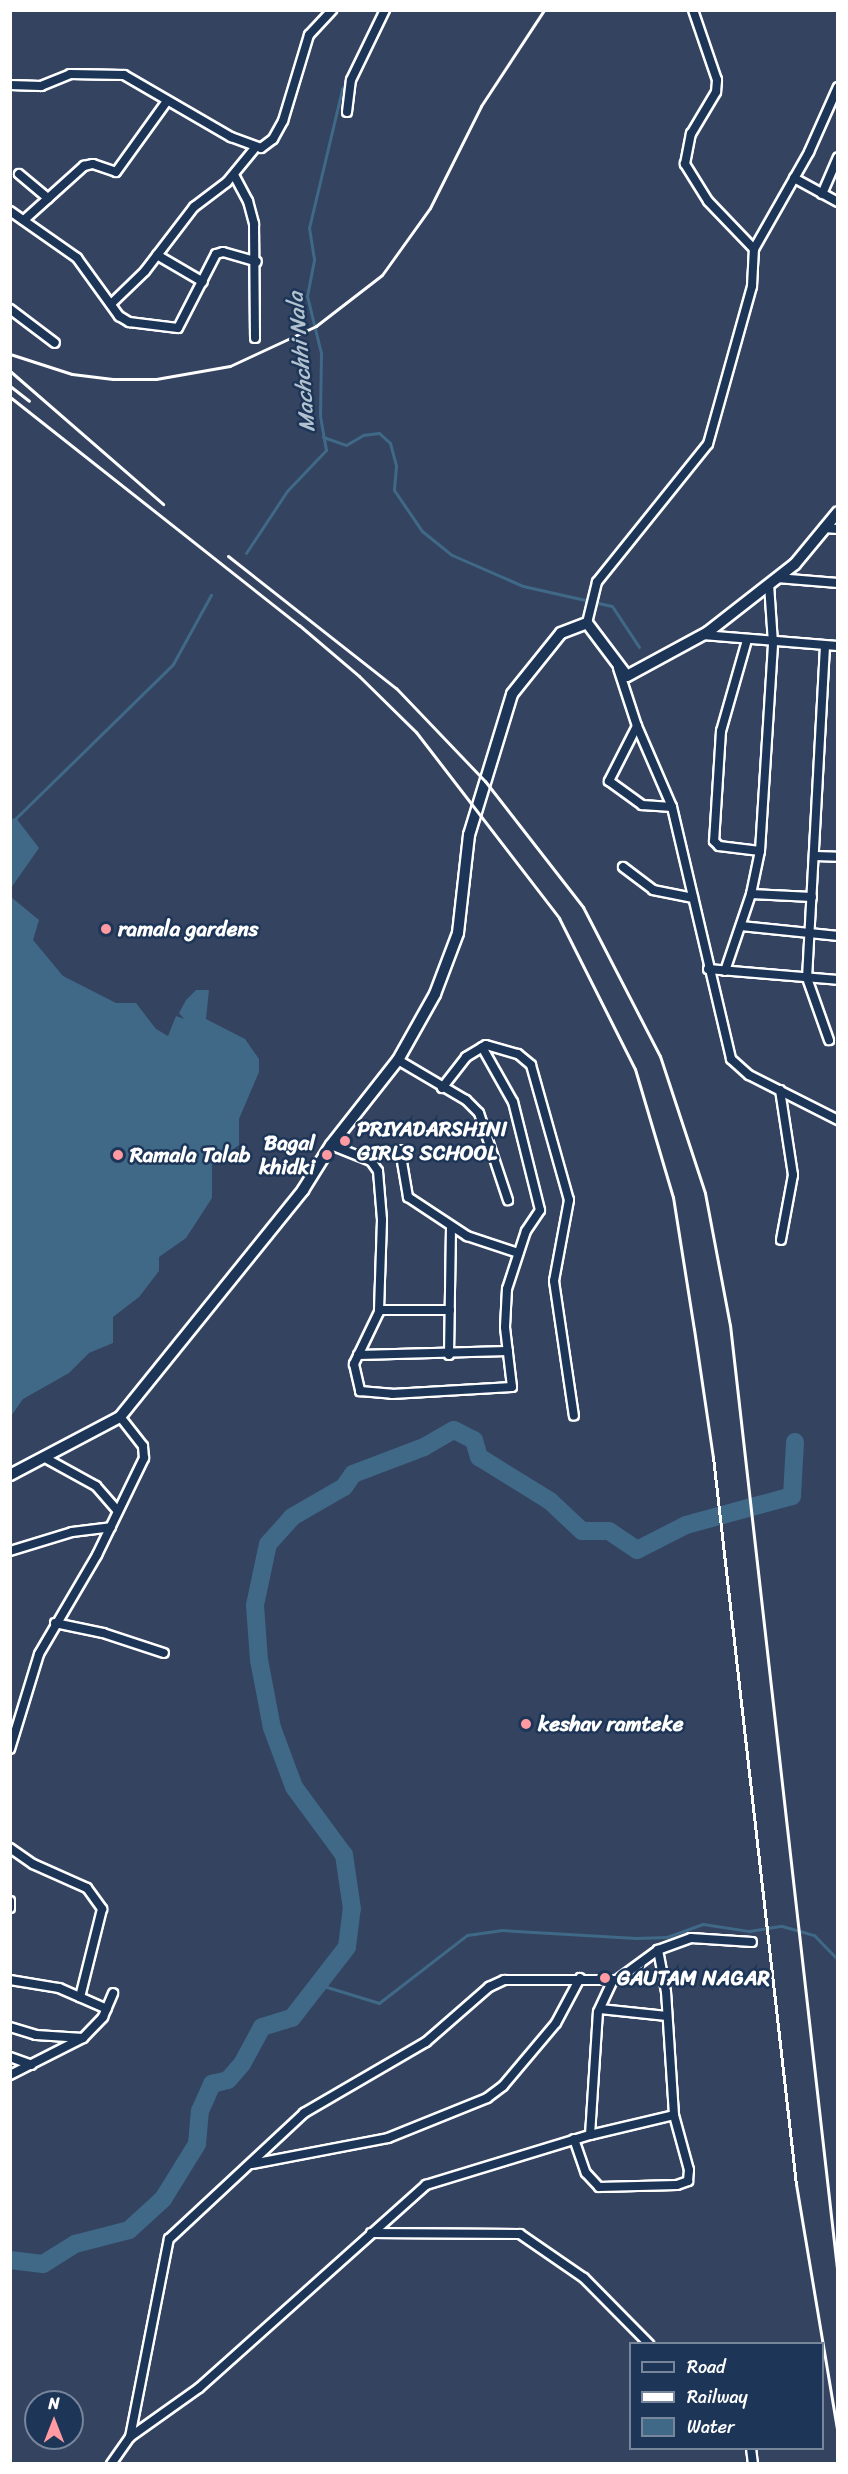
<!DOCTYPE html>
<html>
<head>
<meta charset="utf-8">
<style>
	body { margin:0 }
	#map { position:relative; width:848px; height:2474px; overflow:hidden; background:#344360; font-family:Sriracha,sans-serif }
	div>[style] { position:absolute }
	[style*='--x'] { left:calc(var(--x)*1px); top:calc(var(--y)*1px); width:calc(var(--w)*1px); rotate:calc(var(--a)*1deg) }
	.water>* { inset:0; background:#3f6987 }
	.stream>* { height:3px; margin:-1.5px; padding:0 1.5px; transform-origin:1.5px; border-radius:1.5px; background:#3f6987 }
	.river>* { height:18px; margin:-9px; padding:0 9px; transform-origin:9px; border-radius:9px; background:#3f6987 }
	.roads { filter:drop-shadow(2px 0 #fff) drop-shadow(-2px 0 #fff) drop-shadow(0 2px #fff) drop-shadow(0 -2px #fff) }
	.minor>* { height:8px; margin:-4px; padding:0 4px; transform-origin:4px; border-radius:4px; background:#1d3557 }
	.tertiary>* { height:10px; margin:-5px; padding:0 5px; transform-origin:5px; border-radius:5px; background:#1d3557 }
	.rail>* { height:3px; margin:-1.5px; padding:0 1.5px; transform-origin:1.5px; border-radius:1.5px; background:#fff }
	.dots>* { width:16px; height:16px; translate:-50% -50%; box-sizing:border-box; border:3px solid #1d3557; border-radius:50% }
	span { translate:-50% -50%; white-space:nowrap; text-align:center; line-height:1.15; -webkit-text-stroke:5px #1d3557; paint-order:stroke }
	.poi-label { font-size:21px; color:#fff; font-weight:700 }
	.left { translate:0 -50%; text-align:left }
	.right { translate:-100% -50%; text-align:right }
	.water-label { font-size:22px; color:#b2c3cf; font-style:italic }
	.frame { position:absolute; inset:0; border:12px solid #fff; pointer-events:none }
	.legend { position:absolute; left:629px; top:2342px; width:195px; height:108px; box-sizing:border-box; background:#1d3557; border:2px solid #77869a; margin:0; padding:8px 10px; list-style:none; font-size:18px; color:#fff }
	.legend li { display:flex; align-items:center; gap:12px; height:30px }
	.legend b { width:30px; border:2px solid #77869a }
	.north { position:absolute; left:24px; top:2390px; width:60px; height:60px; box-sizing:border-box; background:#1d3557; border:2px solid #77869a; border-radius:50%; rotate:0deg; font-size:16px; font-weight:700; line-height:24px; text-align:center; color:#fff }
	.north::after { content:''; display:block; margin:auto; width:21px; height:27px; background:#ff9aa2; clip-path:polygon(50% 0,100% 100%,50% 72%,0 100%) }
</style>
</head>
<body>
<div id="map">
	<div class="water">
		<div style="clip-path:polygon(16px 818px,39px 848px,11px 888px,11px 819px)"></div>
		<div style="clip-path:polygon(11px 897px,39px 920px,33px 940px,63px 976px,116px 1003px,136px 1003px,156px 1029px,168px 1036px,176px 1016px,184px 1019px,179px 1013px,186px 1000px,196px 990px,209px 990px,206px 1019px,245px 1039px,259px 1059px,259px 1072px,239px 1119px,239px 1145px,212px 1165px,212px 1198px,186px 1238px,159px 1257px,159px 1271px,139px 1297px,113px 1317px,113px 1343px,89px 1353px,69px 1373px,23px 1399px,11px 1416px)"></div>
	</div>
	<div class="stream">
		<div style="--x:323;--y:437;--w:24;--a:19"></div>
		<div style="--x:346;--y:445;--w:20;--a:-30"></div>
		<div style="--x:363;--y:435;--w:16;--a:-7"></div>
		<div style="--x:379;--y:433;--w:15;--a:42"></div>
		<div style="--x:390;--y:443;--w:24;--a:75"></div>
		<div style="--x:396;--y:466;--w:24;--a:95"></div>
		<div style="--x:394;--y:490;--w:50;--a:55.7"></div>
		<div style="--x:422;--y:531;--w:38;--a:39"></div>
		<div style="--x:452;--y:555;--w:77;--a:23.6"></div>
		<div style="--x:523;--y:586;--w:91;--a:12.7"></div>
		<div style="--x:612;--y:606;--w:49;--a:56.6"></div>
		<div style="--x:246;--y:553;--w:74;--a:-56.5"></div>
		<div style="--x:287;--y:491;--w:57;--a:-46.4"></div>
		<div style="--x:326;--y:450;--w:35;--a:-100"></div>
		<div style="--x:320;--y:416;--w:63;--a:-89.1"></div>
		<div style="--x:321;--y:353;--w:59;--a:-103.8"></div>
		<div style="--x:307;--y:296;--w:38;--a:-79"></div>
		<div style="--x:314;--y:259;--w:31;--a:-99"></div>
		<div style="--x:309;--y:228;--w:143;--a:-76.6"></div>
		<div style="--x:342;--y:89;--w:12;--a:-59"></div>
		<div style="--x:16;--y:818;--w:220;--a:-44.4"></div>
		<div style="--x:173;--y:664;--w:79;--a:-61.2"></div>
		<div style="--x:317;--y:1984;--w:65;--a:17"></div>
		<div style="--x:379;--y:2003;--w:111;--a:-37.7"></div>
		<div style="--x:467;--y:1935;--w:34;--a:-8"></div>
		<div style="--x:501;--y:1930;--w:135;--a:3.4"></div>
		<div style="--x:636;--y:1938;--w:31;--a:-2"></div>
		<div style="--x:667;--y:1937;--w:38;--a:-20"></div>
		<div style="--x:703;--y:1924;--w:47;--a:8.7"></div>
		<div style="--x:749;--y:1931;--w:33;--a:-9"></div>
		<div style="--x:782;--y:1926;--w:33;--a:16"></div>
		<div style="--x:814;--y:1935;--w:35;--a:46"></div>
	</div>
	<div class="river">
		<div style="--x:10;--y:2260;--w:33;--a:7"></div>
		<div style="--x:43;--y:2264;--w:38;--a:-32"></div>
		<div style="--x:75;--y:2244;--w:56;--a:-14.5"></div>
		<div style="--x:129;--y:2230;--w:46;--a:-42.4"></div>
		<div style="--x:163;--y:2199;--w:65;--a:-58.3"></div>
		<div style="--x:197;--y:2144;--w:33;--a:-85"></div>
		<div style="--x:200;--y:2111;--w:30;--a:-66"></div>
		<div style="--x:212;--y:2084;--w:16;--a:-14"></div>
		<div style="--x:228;--y:2080;--w:21;--a:-49"></div>
		<div style="--x:242;--y:2064;--w:42;--a:-61.6"></div>
		<div style="--x:262;--y:2027;--w:31;--a:-17"></div>
		<div style="--x:292;--y:2018;--w:90;--a:-52.2"></div>
		<div style="--x:347;--y:1947;--w:38;--a:-83"></div>
		<div style="--x:352;--y:1909;--w:55;--a:-98.4"></div>
		<div style="--x:344;--y:1855;--w:84;--a:-126.3"></div>
		<div style="--x:294;--y:1787;--w:63;--a:-110.4"></div>
		<div style="--x:272;--y:1728;--w:69;--a:-100.8"></div>
		<div style="--x:259;--y:1660;--w:55;--a:-94.2"></div>
		<div style="--x:255;--y:1605;--w:62;--a:-78"></div>
		<div style="--x:268;--y:1544;--w:36;--a:-48"></div>
		<div style="--x:292;--y:1517;--w:60;--a:-30"></div>
		<div style="--x:344;--y:1487;--w:16;--a:-55"></div>
		<div style="--x:353;--y:1474;--w:76;--a:-20.8"></div>
		<div style="--x:424;--y:1447;--w:34;--a:-30"></div>
		<div style="--x:454;--y:1430;--w:22;--a:27"></div>
		<div style="--x:474;--y:1440;--w:18;--a:74"></div>
		<div style="--x:479;--y:1457;--w:84;--a:31.8"></div>
		<div style="--x:550;--y:1501;--w:44;--a:43.2"></div>
		<div style="--x:582;--y:1531;--w:27;--a:0"></div>
		<div style="--x:609;--y:1531;--w:34;--a:34"></div>
		<div style="--x:637;--y:1550;--w:55;--a:-27"></div>
		<div style="--x:686;--y:1525;--w:110;--a:-15.3"></div>
		<div style="--x:792;--y:1496;--w:54;--a:-86.8"></div>
	</div>
	<div class="roads">
		<div class="minor">
			<div style="--x:10;--y:85;--w:31;--a:2"></div>
			<div style="--x:41;--y:86;--w:31;--a:-22"></div>
			<div style="--x:70;--y:74;--w:54;--a:1.1"></div>
			<div style="--x:124;--y:75;--w:124;--a:30.1"></div>
			<div style="--x:231;--y:137;--w:32;--a:20"></div>
			<div style="--x:261;--y:148;--w:15;--a:-37"></div>
			<div style="--x:273;--y:139;--w:21;--a:-61"></div>
			<div style="--x:283;--y:121;--w:90;--a:-73.2"></div>
			<div style="--x:309;--y:35;--w:34;--a:-47"></div>
			<div style="--x:347;--y:112;--w:32;--a:-83"></div>
			<div style="--x:351;--y:80;--w:78;--a:-64.1"></div>
			<div style="--x:19;--y:174;--w:38;--a:40"></div>
			<div style="--x:234;--y:175;--w:30;--a:62"></div>
			<div style="--x:248;--y:201;--w:24;--a:75"></div>
			<div style="--x:254;--y:224;--w:114;--a:89.5"></div>
			<div style="--x:794;--y:178;--w:50;--a:28.6"></div>
			<div style="--x:822;--y:194;--w:40;--a:-66.6"></div>
			<div style="--x:10;--y:211;--w:82;--a:35"></div>
			<div style="--x:77;--y:258;--w:72;--a:54.1"></div>
			<div style="--x:119;--y:316;--w:12;--a:31"></div>
			<div style="--x:129;--y:322;--w:49;--a:7"></div>
			<div style="--x:178;--y:328;--w:83;--a:-62.8"></div>
			<div style="--x:216;--y:254;--w:7;--a:-16"></div>
			<div style="--x:223;--y:252;--w:35;--a:16"></div>
			<div style="--x:24;--y:220;--w:81;--a:-42"></div>
			<div style="--x:84;--y:166;--w:9;--a:-13"></div>
			<div style="--x:93;--y:164;--w:24;--a:19"></div>
			<div style="--x:116;--y:172;--w:87;--a:-54.3"></div>
			<div style="--x:754;--y:249;--w:112;--a:-60.4"></div>
			<div style="--x:809;--y:152;--w:71;--a:-66"></div>
			<div style="--x:157;--y:255;--w:53;--a:30.4"></div>
			<div style="--x:111;--y:304;--w:47;--a:-44.1"></div>
			<div style="--x:145;--y:271;--w:81;--a:-52.6"></div>
			<div style="--x:194;--y:207;--w:41;--a:-37.1"></div>
			<div style="--x:227;--y:182;--w:44;--a:-50.5"></div>
			<div style="--x:10;--y:309;--w:56;--a:37.1"></div>
			<div style="--x:824;--y:528;--w:14;--a:4"></div>
			<div style="--x:777;--y:578;--w:61;--a:4.7"></div>
			<div style="--x:587;--y:623;--w:42;--a:-76.3"></div>
			<div style="--x:597;--y:582;--w:177;--a:-51.2"></div>
			<div style="--x:708;--y:444;--w:164;--a:-74.4"></div>
			<div style="--x:752;--y:286;--w:37;--a:-87"></div>
			<div style="--x:754;--y:249;--w:66;--a:-133.8"></div>
			<div style="--x:708;--y:201;--w:44;--a:-121.9"></div>
			<div style="--x:685;--y:164;--w:31;--a:-79"></div>
			<div style="--x:691;--y:134;--w:49;--a:-59.2"></div>
			<div style="--x:716;--y:92;--w:12;--a:-85"></div>
			<div style="--x:717;--y:80;--w:74;--a:-108.9"></div>
			<div style="--x:703;--y:635;--w:135;--a:4.7"></div>
			<div style="--x:747;--y:640;--w:95;--a:105.9"></div>
			<div style="--x:721;--y:731;--w:110;--a:93.6"></div>
			<div style="--x:714;--y:841;--w:7;--a:45"></div>
			<div style="--x:719;--y:846;--w:41;--a:7"></div>
			<div style="--x:825;--y:646;--w:332;--a:93.1"></div>
			<div style="--x:807;--y:978;--w:66;--a:70.5"></div>
			<div style="--x:618;--y:668;--w:61;--a:71.9"></div>
			<div style="--x:637;--y:726;--w:88;--a:66.6"></div>
			<div style="--x:672;--y:807;--w:259;--a:76.8"></div>
			<div style="--x:731;--y:1059;--w:24;--a:42"></div>
			<div style="--x:749;--y:1075;--w:100;--a:26.8"></div>
			<div style="--x:637;--y:726;--w:62;--a:117"></div>
			<div style="--x:609;--y:781;--w:41;--a:36"></div>
			<div style="--x:642;--y:805;--w:30;--a:4"></div>
			<div style="--x:815;--y:856;--w:23;--a:2"></div>
			<div style="--x:623;--y:867;--w:38;--a:37"></div>
			<div style="--x:653;--y:890;--w:41;--a:11.3"></div>
			<div style="--x:751;--y:894;--w:61;--a:2.8"></div>
			<div style="--x:741;--y:926;--w:98;--a:5.9"></div>
			<div style="--x:708;--y:969;--w:130;--a:4.8"></div>
			<div style="--x:725;--y:971;--w:81;--a:-71.3"></div>
			<div style="--x:751;--y:894;--w:44;--a:-78.2"></div>
			<div style="--x:760;--y:851;--w:208;--a:-86.4"></div>
			<div style="--x:773;--y:643;--w:59;--a:-93.9"></div>
			<div style="--x:398;--y:1060;--w:79;--a:30.5"></div>
			<div style="--x:466;--y:1100;--w:18;--a:45"></div>
			<div style="--x:479;--y:1113;--w:92;--a:71.6"></div>
			<div style="--x:442;--y:1088;--w:39;--a:-52"></div>
			<div style="--x:466;--y:1057;--w:23;--a:-31"></div>
			<div style="--x:486;--y:1045;--w:33;--a:16"></div>
			<div style="--x:518;--y:1054;--w:17;--a:40"></div>
			<div style="--x:531;--y:1065;--w:140;--a:74.3"></div>
			<div style="--x:569;--y:1200;--w:82;--a:100.5"></div>
			<div style="--x:554;--y:1281;--w:136;--a:81.6"></div>
			<div style="--x:780;--y:1090;--w:86;--a:81.3"></div>
			<div style="--x:793;--y:1175;--w:66;--a:100.5"></div>
			<div style="--x:331;--y:1145;--w:43;--a:21.8"></div>
			<div style="--x:371;--y:1161;--w:12;--a:55"></div>
			<div style="--x:378;--y:1171;--w:49;--a:85.3"></div>
			<div style="--x:382;--y:1220;--w:92;--a:91.9"></div>
			<div style="--x:379;--y:1312;--w:58;--a:115.7"></div>
			<div style="--x:354;--y:1364;--w:28;--a:77"></div>
			<div style="--x:360;--y:1391;--w:32;--a:5"></div>
			<div style="--x:392;--y:1394;--w:120;--a:-3.3"></div>
			<div style="--x:512;--y:1387;--w:60;--a:-96.7"></div>
			<div style="--x:505;--y:1327;--w:38;--a:-87"></div>
			<div style="--x:507;--y:1289;--w:61;--a:-71.9"></div>
			<div style="--x:526;--y:1231;--w:25;--a:-56"></div>
			<div style="--x:540;--y:1210;--w:111;--a:-104"></div>
			<div style="--x:513;--y:1102;--w:63;--a:-119.4"></div>
			<div style="--x:400;--y:1150;--w:48;--a:80.3"></div>
			<div style="--x:408;--y:1197;--w:71;--a:33.5"></div>
			<div style="--x:467;--y:1236;--w:54;--a:18.4"></div>
			<div style="--x:380;--y:1310;--w:70;--a:0"></div>
			<div style="--x:358;--y:1355;--w:150;--a:-1.5"></div>
			<div style="--x:449;--y:1355;--w:128;--a:-89.1"></div>
			<div style="--x:47;--y:1459;--w:56;--a:28.9"></div>
			<div style="--x:96;--y:1486;--w:33;--a:49"></div>
			<div style="--x:10;--y:1551;--w:65;--a:-17"></div>
			<div style="--x:72;--y:1532;--w:39;--a:-7"></div>
			<div style="--x:55;--y:1623;--w:49;--a:11.8"></div>
			<div style="--x:103;--y:1633;--w:64;--a:18.2"></div>
			<div style="--x:10;--y:1749;--w:99;--a:-73"></div>
			<div style="--x:39;--y:1654;--w:115;--a:-59.6"></div>
			<div style="--x:97;--y:1555;--w:108;--a:-64.1"></div>
			<div style="--x:144;--y:1458;--w:12;--a:-95"></div>
			<div style="--x:143;--y:1446;--w:37;--a:-128"></div>
			<div style="--x:10;--y:1848;--w:28;--a:35"></div>
			<div style="--x:33;--y:1864;--w:59;--a:24"></div>
			<div style="--x:87;--y:1888;--w:26;--a:54"></div>
			<div style="--x:102;--y:1909;--w:91;--a:104"></div>
			<div style="--x:10;--y:1901;--w:7;--a:90"></div>
			<div style="--x:10;--y:1980;--w:50;--a:9.3"></div>
			<div style="--x:59;--y:1988;--w:52;--a:23.6"></div>
			<div style="--x:600;--y:2009;--w:67;--a:6"></div>
			<div style="--x:10;--y:2027;--w:27;--a:17"></div>
			<div style="--x:36;--y:2035;--w:47;--a:3.7"></div>
			<div style="--x:10;--y:2057;--w:23;--a:20"></div>
			<div style="--x:10;--y:2075;--w:82;--a:-26.9"></div>
			<div style="--x:83;--y:2038;--w:29;--a:-46"></div>
			<div style="--x:103;--y:2017;--w:26;--a:-67"></div>
			<div style="--x:590;--y:2135;--w:86;--a:-13.4"></div>
			<div style="--x:574;--y:2139;--w:36;--a:71"></div>
			<div style="--x:586;--y:2173;--w:19;--a:47"></div>
			<div style="--x:599;--y:2187;--w:78;--a:-1.5"></div>
			<div style="--x:677;--y:2185;--w:12;--a:-20"></div>
			<div style="--x:688;--y:2181;--w:11;--a:-85"></div>
			<div style="--x:689;--y:2170;--w:57;--a:-105.3"></div>
			<div style="--x:674;--y:2115;--w:123;--a:-93.7"></div>
			<div style="--x:666;--y:1992;--w:43;--a:-100.8"></div>
			<div style="--x:252;--y:2164;--w:138;--a:-10.8"></div>
			<div style="--x:388;--y:2138;--w:107;--a:-22"></div>
			<div style="--x:487;--y:2098;--w:20;--a:-37"></div>
			<div style="--x:503;--y:2086;--w:82;--a:-49.9"></div>
			<div style="--x:556;--y:2023;--w:51;--a:-61.9"></div>
			<div style="--x:371;--y:2233;--w:149;--a:0.4"></div>
			<div style="--x:520;--y:2234;--w:78;--a:34.5"></div>
			<div style="--x:584;--y:2278;--w:93;--a:45.4"></div>
			<div style="--x:130;--y:2437;--w:202;--a:-78.9"></div>
			<div style="--x:169;--y:2239;--w:185;--a:-43"></div>
			<div style="--x:304;--y:2113;--w:141;--a:-30.2"></div>
			<div style="--x:426;--y:2042;--w:84;--a:-41.1"></div>
			<div style="--x:489;--y:1987;--w:17;--a:-25"></div>
			<div style="--x:504;--y:1980;--w:113;--a:0"></div>
			<div style="--x:617;--y:1980;--w:51;--a:-36.2"></div>
			<div style="--x:658;--y:1950;--w:35;--a:-20"></div>
			<div style="--x:691;--y:1938;--w:61;--a:3.8"></div>
			<div style="--x:751;--y:2448;--w:16;--a:83"></div>
			<div style="--x:111;--y:2464;--w:33;--a:-55"></div>
			<div style="--x:130;--y:2437;--w:85;--a:-35.4"></div>
			<div style="--x:199;--y:2388;--w:305;--a:-41.8"></div>
			<div style="--x:426;--y:2185;--w:171;--a:-17"></div>
			<div style="--x:590;--y:2135;--w:123;--a:-86.3"></div>
			<div style="--x:598;--y:2012;--w:35;--a:-65"></div>
		</div>
		<div class="tertiary">
			<div style="--x:10;--y:1475;--w:124;--a:-27.8"></div>
			<div style="--x:120;--y:1417;--w:292;--a:-51.1"></div>
			<div style="--x:303;--y:1190;--w:53;--a:-58.1"></div>
			<div style="--x:331;--y:1145;--w:108;--a:-51.8"></div>
			<div style="--x:398;--y:1060;--w:76;--a:-60.7"></div>
			<div style="--x:435;--y:994;--w:65;--a:-69.3"></div>
			<div style="--x:458;--y:933;--w:99;--a:-83.6"></div>
			<div style="--x:469;--y:835;--w:147;--a:-73"></div>
			<div style="--x:512;--y:694;--w:78;--a:-51.2"></div>
			<div style="--x:561;--y:633;--w:28;--a:-21"></div>
			<div style="--x:587;--y:623;--w:66;--a:53"></div>
			<div style="--x:627;--y:676;--w:92;--a:-28.5"></div>
			<div style="--x:708;--y:632;--w:110;--a:-38"></div>
			<div style="--x:795;--y:564;--w:67;--a:-50.4"></div>
		</div>
	</div>
	<div class="rail">
		<div style="--x:10;--y:354;--w:65;--a:17.9"></div>
		<div style="--x:72;--y:374;--w:41;--a:7"></div>
		<div style="--x:113;--y:379;--w:43;--a:0"></div>
		<div style="--x:156;--y:379;--w:75;--a:-10"></div>
		<div style="--x:230;--y:366;--w:95;--a:-24.9"></div>
		<div style="--x:316;--y:326;--w:83;--a:-37.7"></div>
		<div style="--x:382;--y:275;--w:82;--a:-54.4"></div>
		<div style="--x:430;--y:208;--w:114;--a:-63.4"></div>
		<div style="--x:481;--y:106;--w:115;--a:-56.7"></div>
		<div style="--x:10;--y:371;--w:203;--a:41"></div>
		<div style="--x:10;--y:386;--w:24;--a:38"></div>
		<div style="--x:10;--y:397;--w:368;--a:38.3"></div>
		<div style="--x:299;--y:625;--w:79;--a:40.4"></div>
		<div style="--x:359;--y:676;--w:80;--a:44.5"></div>
		<div style="--x:416;--y:732;--w:235;--a:52.4"></div>
		<div style="--x:559;--y:918;--w:169;--a:63.3"></div>
		<div style="--x:635;--y:1069;--w:134;--a:73.5"></div>
		<div style="--x:673;--y:1197;--w:134;--a:81"></div>
		<div style="--x:694;--y:1329;--w:129;--a:81.6"></div>
		<div style="--x:713;--y:1457;--w:732;--a:83.49"></div>
		<div style="--x:796;--y:2184;--w:254;--a:80.5"></div>
		<div style="--x:228;--y:556;--w:214;--a:38.2"></div>
		<div style="--x:396;--y:688;--w:129;--a:46.3"></div>
		<div style="--x:485;--y:781;--w:160;--a:52.1"></div>
		<div style="--x:583;--y:907;--w:168;--a:62.7"></div>
		<div style="--x:660;--y:1056;--w:144;--a:71.8"></div>
		<div style="--x:705;--y:1193;--w:134;--a:79.3"></div>
		<div style="--x:730;--y:1325;--w:958;--a:83.53"></div>
	</div>
	<div class="dots">
		<div style="left:106px;top:929px;background:#ff9aa2"></div>
		<div style="left:345px;top:1141px;background:#ff9aa2"></div>
		<div style="left:118px;top:1155px;background:#ff9aa2"></div>
		<div style="left:327px;top:1155px;background:#ff9aa2"></div>
		<div style="left:526px;top:1724px;background:#ff9aa2"></div>
		<div style="left:605px;top:1978px;background:#ff9aa2"></div>
	</div>
	<div class="poi-label">
		<span class="left" style="left:118px;top:929px">ramala gardens</span>
		<span class="left" style="left:357px;top:1141px">PRIYADARSHINI<br>GIRLS SCHOOL</span>
		<span class="right" style="left:315px;top:1155px">Bagal<br>khidki</span>
		<span class="left" style="left:130px;top:1155px">Ramala Talab</span>
		<span class="left" style="left:538px;top:1724px">keshav ramteke</span>
		<span class="left" style="left:617px;top:1978px">GAUTAM NAGAR</span>
	</div>
	<div class="water-label">
		<span style="left:301px;top:362px;rotate:-95deg">Machchhi Nala</span>
	</div>
	<div class="frame"></div>
	<ul class="legend">
	<li><b style="height:8px;background:#1d3557"></b>Road</li>
	<li><b style="height:8px;background:#fff"></b>Railway</li>
	<li><b style="height:16px;background:#3f6987"></b>Water</li>
	</ul>
	<div class="north">N</div>
</div>
</body>
</html>
